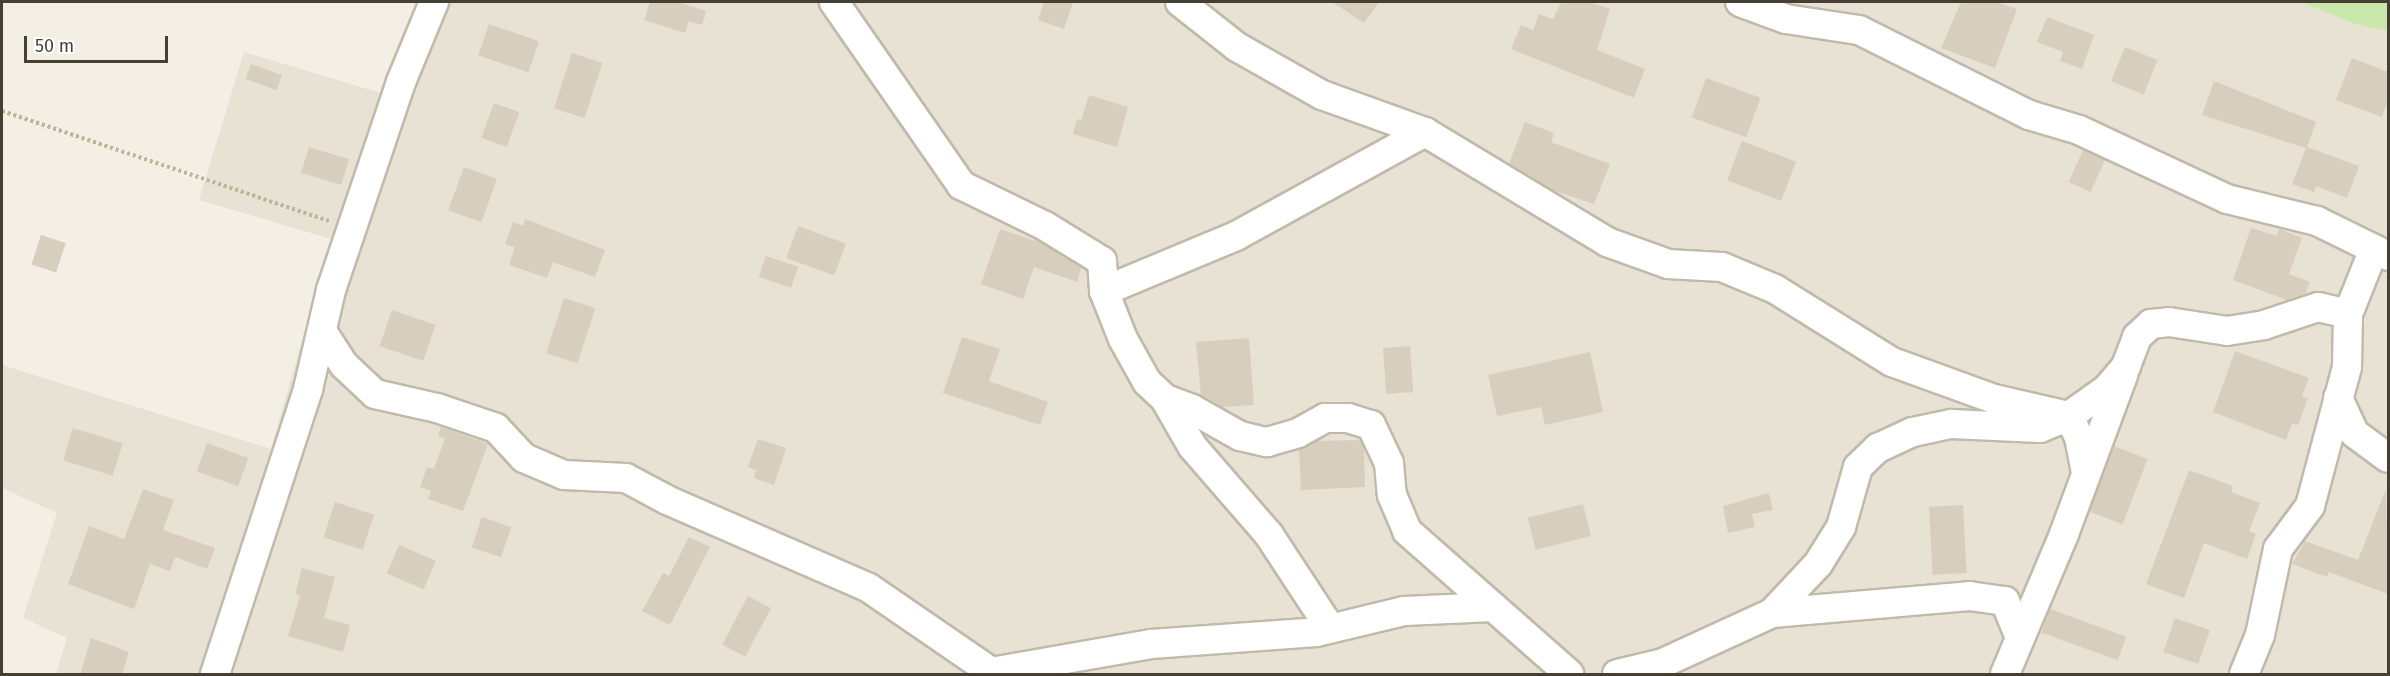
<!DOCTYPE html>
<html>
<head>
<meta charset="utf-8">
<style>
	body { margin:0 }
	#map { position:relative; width:2390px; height:676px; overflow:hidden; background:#f3efe5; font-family:"Fira Sans",sans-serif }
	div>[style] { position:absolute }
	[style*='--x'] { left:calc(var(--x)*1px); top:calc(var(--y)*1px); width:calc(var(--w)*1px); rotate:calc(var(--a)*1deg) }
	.residential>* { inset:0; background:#e7e2d3 }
	.green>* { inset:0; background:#cae8ac }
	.building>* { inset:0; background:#d8cebd; transform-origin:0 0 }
	.path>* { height:4px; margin-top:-2px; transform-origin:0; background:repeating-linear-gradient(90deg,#c0b498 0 3px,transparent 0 6px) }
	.roads { filter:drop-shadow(2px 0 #c1baaa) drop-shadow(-2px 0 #c1baaa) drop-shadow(0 2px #c1baaa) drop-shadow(0 -2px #c1baaa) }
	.minor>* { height:28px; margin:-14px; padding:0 14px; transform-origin:14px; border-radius:14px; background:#fff }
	span { translate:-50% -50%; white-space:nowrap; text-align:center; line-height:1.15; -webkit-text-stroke:5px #fff; paint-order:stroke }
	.frame { position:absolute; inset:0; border:3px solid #453f34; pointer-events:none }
	.scale { position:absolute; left:24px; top:36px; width:144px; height:27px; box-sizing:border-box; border:3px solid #453f34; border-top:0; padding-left:8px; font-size:18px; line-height:21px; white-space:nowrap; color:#453f34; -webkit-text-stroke:4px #fff; paint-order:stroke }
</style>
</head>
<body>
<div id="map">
	<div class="residential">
		<div style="clip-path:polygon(419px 2px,2300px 2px,2358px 25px,2388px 31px,2388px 674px,56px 674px,67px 638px,23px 618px,57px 513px,2px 488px,2px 365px,271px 449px,331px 239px,199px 200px,244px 52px,381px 93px)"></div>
	</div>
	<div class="green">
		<div style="clip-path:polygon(2300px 2px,2388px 2px,2388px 31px,2358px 25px)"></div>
	</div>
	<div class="building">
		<div style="clip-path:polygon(650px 2px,678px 2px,706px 11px,702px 25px,689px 21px,685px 33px,644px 20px)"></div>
		<div style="clip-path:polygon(1044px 2px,1073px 2px,1064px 29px,1038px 20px)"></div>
		<div style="clip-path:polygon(1332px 2px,1379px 2px,1364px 23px)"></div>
		<div style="clip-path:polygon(1561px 2px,1589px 2px,1610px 9px,1597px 50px,1645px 69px,1634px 98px,1511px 49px,1521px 25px,1533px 30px,1539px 14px,1553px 19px)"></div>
		<div style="clip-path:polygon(1961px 2px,1996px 2px,2017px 9px,1995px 68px,1941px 48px)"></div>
		<div style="clip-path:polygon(2047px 17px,2094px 35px,2082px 69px,2060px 61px,2063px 52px,2037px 42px)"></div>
		<div style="left:489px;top:24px;width:53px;height:33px;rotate:19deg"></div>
		<div style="left:2125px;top:47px;width:35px;height:37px;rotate:22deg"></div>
		<div style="left:572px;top:53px;width:32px;height:58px;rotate:18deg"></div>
		<div style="clip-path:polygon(2352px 58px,2388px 72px,2388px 99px,2382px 117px,2336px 100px)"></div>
		<div style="left:251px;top:64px;width:33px;height:16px;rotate:20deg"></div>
		<div style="left:1706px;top:78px;width:58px;height:42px;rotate:20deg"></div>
		<div style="clip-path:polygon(2214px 81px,2316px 122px,2307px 147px,2359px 166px,2347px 198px,2316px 186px,2314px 192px,2292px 184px,2306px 148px,2202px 115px)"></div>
		<div style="clip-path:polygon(1089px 95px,1128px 107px,1117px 147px,1073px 134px,1077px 119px,1081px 121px)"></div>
		<div style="left:494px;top:103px;width:27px;height:37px;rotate:20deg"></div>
		<div style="clip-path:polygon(1525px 122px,1554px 133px,1551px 142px,1610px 164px,1594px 204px,1555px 191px,1509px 163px)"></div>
		<div style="left:1742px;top:141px;width:58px;height:42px;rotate:21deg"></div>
		<div style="left:309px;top:147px;width:42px;height:27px;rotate:17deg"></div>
		<div style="left:2083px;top:150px;width:24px;height:35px;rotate:24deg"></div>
		<div style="left:464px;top:167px;width:35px;height:46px;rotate:20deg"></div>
		<div style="clip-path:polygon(525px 219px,605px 250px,595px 277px,553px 262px,547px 278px,509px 265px,515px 247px,505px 244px,513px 222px,523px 226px)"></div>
		<div style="left:798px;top:226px;width:51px;height:34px;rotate:20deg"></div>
		<div style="clip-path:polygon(2251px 228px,2277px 236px,2279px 229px,2302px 238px,2289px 274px,2310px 282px,2305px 294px,2287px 300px,2233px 280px)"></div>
		<div style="clip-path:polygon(1000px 229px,1042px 243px,1081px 268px,1077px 282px,1034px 267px,1023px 299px,981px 284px)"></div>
		<div style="left:41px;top:235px;width:26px;height:31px;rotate:18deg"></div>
		<div style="left:766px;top:256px;width:34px;height:22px;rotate:19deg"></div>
		<div style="left:564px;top:298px;width:33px;height:58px;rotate:18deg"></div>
		<div style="left:392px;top:310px;width:46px;height:38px;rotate:19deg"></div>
		<div style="clip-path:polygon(962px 337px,1000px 349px,989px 381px,1048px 402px,1040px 425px,943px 393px)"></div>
		<div style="clip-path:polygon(1249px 338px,1254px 405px,1222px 407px,1201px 395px,1196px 342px)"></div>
		<div style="left:1410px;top:346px;width:46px;height:27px;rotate:86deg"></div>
		<div style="clip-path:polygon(2235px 351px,2309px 378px,2302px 396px,2308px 398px,2298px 425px,2292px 424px,2286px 440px,2213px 412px)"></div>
		<div style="clip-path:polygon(1590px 352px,1603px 412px,1545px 425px,1541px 407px,1497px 416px,1488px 375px)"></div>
		<div style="clip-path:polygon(441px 427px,488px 444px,463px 511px,428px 499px,431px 491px,420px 487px,427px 467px,434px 469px,445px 438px,438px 436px)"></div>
		<div style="left:73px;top:428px;width:52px;height:34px;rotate:17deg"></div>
		<div style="clip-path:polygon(758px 439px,786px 448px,774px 485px,754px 478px,756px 470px,748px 467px)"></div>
		<div style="clip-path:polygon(1360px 440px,1364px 448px,1365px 487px,1301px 490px,1299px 450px,1317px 441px)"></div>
		<div style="left:207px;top:443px;width:44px;height:30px;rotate:20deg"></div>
		<div style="left:2114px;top:446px;width:36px;height:70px;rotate:21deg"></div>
		<div style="clip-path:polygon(2189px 470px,2233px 486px,2231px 492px,2260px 503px,2249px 531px,2256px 534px,2247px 559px,2204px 543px,2184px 598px,2146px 584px)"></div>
		<div style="clip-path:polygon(143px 489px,174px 500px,163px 530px,215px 548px,207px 569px,175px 557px,170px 571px,150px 564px,134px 609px,68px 584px,89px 526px,124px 539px)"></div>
		<div style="clip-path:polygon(2386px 489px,2388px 594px,2329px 572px,2327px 577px,2292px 564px,2305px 541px,2358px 560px)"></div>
		<div style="clip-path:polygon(1769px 493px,1773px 510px,1752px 514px,1755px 527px,1728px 533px,1723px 506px)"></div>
		<div style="left:335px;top:502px;width:41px;height:37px;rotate:18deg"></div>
		<div style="left:1583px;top:504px;width:33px;height:57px;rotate:76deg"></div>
		<div style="left:1963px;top:505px;width:68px;height:34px;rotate:87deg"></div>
		<div style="left:482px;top:517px;width:31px;height:32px;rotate:19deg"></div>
		<div style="clip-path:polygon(689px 537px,710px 547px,670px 625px,642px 611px,663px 573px,669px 576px)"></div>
		<div style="left:399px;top:545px;width:40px;height:31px;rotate:23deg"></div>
		<div style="clip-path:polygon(302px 568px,335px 577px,324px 618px,350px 625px,343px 652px,288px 636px,300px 596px,295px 594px)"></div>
		<div style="left:748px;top:596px;width:26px;height:55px;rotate:28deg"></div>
		<div style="left:2050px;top:609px;width:81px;height:25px;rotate:20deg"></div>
		<div style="left:2175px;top:618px;width:37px;height:36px;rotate:19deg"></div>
		<div style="clip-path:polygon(91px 638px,129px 652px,122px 675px,80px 675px)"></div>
	</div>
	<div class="path">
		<div style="--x:2;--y:111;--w:347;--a:18.6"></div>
	</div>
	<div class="roads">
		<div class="minor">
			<div style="--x:834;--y:2;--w:223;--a:55.2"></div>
			<div style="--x:961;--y:185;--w:93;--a:26"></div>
			<div style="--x:1045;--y:226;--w:67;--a:31.6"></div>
			<div style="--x:1102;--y:261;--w:30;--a:86"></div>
			<div style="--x:1104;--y:291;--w:52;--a:68.4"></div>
			<div style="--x:1123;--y:339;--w:49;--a:60.8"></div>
			<div style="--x:1147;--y:382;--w:25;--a:43"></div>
			<div style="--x:1165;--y:399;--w:29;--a:20"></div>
			<div style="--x:1192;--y:409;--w:55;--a:29.4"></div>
			<div style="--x:1240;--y:436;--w:28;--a:13"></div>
			<div style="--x:1267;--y:442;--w:32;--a:-16"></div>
			<div style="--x:1298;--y:433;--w:31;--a:-29"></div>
			<div style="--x:1325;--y:418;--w:23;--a:0"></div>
			<div style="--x:1348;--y:418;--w:24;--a:17"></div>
			<div style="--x:1371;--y:425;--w:42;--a:64.7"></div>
			<div style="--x:1389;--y:463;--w:32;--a:85"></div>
			<div style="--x:1392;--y:495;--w:39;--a:67"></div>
			<div style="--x:1407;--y:531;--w:216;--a:41.4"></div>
			<div style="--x:1180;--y:2;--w:73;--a:38.3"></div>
			<div style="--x:1237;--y:47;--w:98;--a:29.5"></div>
			<div style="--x:1322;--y:95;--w:109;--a:19.8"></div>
			<div style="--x:1425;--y:132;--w:213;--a:31.1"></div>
			<div style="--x:1607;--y:242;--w:65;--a:19.8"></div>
			<div style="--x:1668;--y:264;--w:54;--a:3.2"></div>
			<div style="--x:1722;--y:267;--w:57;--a:22.5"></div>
			<div style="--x:1775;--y:289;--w:138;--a:32"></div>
			<div style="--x:1892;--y:362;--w:109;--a:19.9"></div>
			<div style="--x:1994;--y:399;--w:77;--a:12.8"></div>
			<div style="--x:2069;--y:416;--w:23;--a:65"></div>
			<div style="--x:2079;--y:437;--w:37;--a:79"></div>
			<div style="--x:1740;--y:2;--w:49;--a:20.3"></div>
			<div style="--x:1786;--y:19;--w:74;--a:8.6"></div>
			<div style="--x:1859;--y:30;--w:190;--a:26.6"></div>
			<div style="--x:2029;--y:115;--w:52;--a:16.7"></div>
			<div style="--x:2079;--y:130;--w:163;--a:25"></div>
			<div style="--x:2227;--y:199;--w:93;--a:13.7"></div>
			<div style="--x:2317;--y:221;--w:79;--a:26.2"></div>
			<div style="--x:1104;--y:291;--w:143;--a:-22.6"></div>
			<div style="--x:1236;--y:236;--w:216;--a:-28.8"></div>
			<div style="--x:322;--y:331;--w:40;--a:57.1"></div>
			<div style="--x:344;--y:365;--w:42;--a:43.1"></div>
			<div style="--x:375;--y:394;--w:64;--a:12.7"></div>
			<div style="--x:437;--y:408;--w:62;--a:18.7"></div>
			<div style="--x:496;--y:428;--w:41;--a:47"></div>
			<div style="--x:524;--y:458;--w:43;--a:23"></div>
			<div style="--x:564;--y:475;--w:62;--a:2.8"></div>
			<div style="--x:626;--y:478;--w:47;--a:28.2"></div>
			<div style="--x:667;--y:500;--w:220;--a:23.5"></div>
			<div style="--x:869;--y:588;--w:148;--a:34.5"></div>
			<div style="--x:991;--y:672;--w:162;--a:-9.9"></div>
			<div style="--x:1151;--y:644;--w:166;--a:-4.1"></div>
			<div style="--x:1317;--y:632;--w:89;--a:-13.6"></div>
			<div style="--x:1404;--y:611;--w:89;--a:-2.6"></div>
			<div style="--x:2338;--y:398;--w:38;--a:65"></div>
			<div style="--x:2354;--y:433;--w:42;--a:36.3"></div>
			<div style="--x:1165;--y:399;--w:54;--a:60.1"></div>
			<div style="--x:1192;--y:446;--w:118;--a:49.1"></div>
			<div style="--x:1269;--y:535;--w:111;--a:56.7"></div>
			<div style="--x:1772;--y:613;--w:198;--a:-4.9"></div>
			<div style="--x:1969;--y:596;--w:36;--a:8"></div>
			<div style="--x:2005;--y:601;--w:40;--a:68"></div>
			<div style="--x:215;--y:674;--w:300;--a:-71.9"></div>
			<div style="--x:308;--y:389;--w:102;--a:-76.9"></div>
			<div style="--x:331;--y:290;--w:219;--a:-71.4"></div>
			<div style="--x:401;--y:82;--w:87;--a:-67.6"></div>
			<div style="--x:1617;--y:674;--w:47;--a:-13.4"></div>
			<div style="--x:1663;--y:663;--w:120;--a:-24.6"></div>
			<div style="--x:1772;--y:613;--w:67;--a:-46.8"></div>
			<div style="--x:1818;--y:564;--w:44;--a:-58.1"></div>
			<div style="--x:1841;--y:527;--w:62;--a:-74.2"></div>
			<div style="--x:1858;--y:467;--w:28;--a:-44"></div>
			<div style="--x:1878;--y:448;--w:38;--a:-25"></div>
			<div style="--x:1913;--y:432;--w:39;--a:-12"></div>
			<div style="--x:1951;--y:424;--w:89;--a:2.6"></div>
			<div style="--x:2040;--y:428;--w:31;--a:-22"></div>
			<div style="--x:2069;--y:416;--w:47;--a:-35.4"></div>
			<div style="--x:2107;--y:389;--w:30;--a:-50"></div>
			<div style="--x:2126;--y:366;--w:31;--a:-69"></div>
			<div style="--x:2137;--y:337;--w:19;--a:-43"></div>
			<div style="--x:2151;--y:324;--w:18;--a:-6"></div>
			<div style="--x:2169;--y:322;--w:59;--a:8.8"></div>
			<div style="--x:2227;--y:331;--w:37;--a:-9"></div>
			<div style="--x:2264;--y:325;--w:57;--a:-18.4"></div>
			<div style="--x:2318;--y:307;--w:31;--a:13"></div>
			<div style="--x:2005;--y:674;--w:152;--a:-67.1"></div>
			<div style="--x:2064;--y:534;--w:170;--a:-69.6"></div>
			<div style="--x:2244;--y:674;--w:42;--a:-67.7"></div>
			<div style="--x:2260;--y:635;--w:88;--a:-78.2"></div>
			<div style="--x:2278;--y:549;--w:54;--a:-53.3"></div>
			<div style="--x:2310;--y:506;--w:144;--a:-75.1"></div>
			<div style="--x:2347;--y:367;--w:53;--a:-88.9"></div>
			<div style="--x:2348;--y:314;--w:70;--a:-68.2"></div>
		</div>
	</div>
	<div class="frame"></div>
	<div class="scale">50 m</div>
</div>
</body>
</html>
